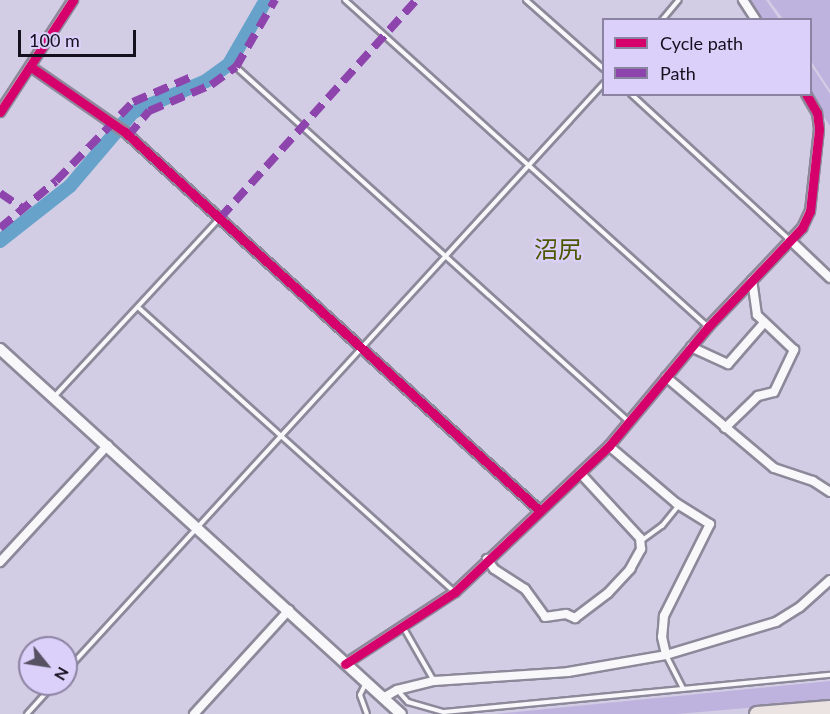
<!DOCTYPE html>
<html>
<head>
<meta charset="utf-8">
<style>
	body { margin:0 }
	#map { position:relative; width:830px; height:714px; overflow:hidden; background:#d2cde4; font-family:Lato,"Noto Sans JP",sans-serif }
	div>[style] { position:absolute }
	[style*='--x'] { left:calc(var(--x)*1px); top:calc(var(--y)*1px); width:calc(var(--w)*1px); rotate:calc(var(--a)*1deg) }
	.green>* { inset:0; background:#beb3de }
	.river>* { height:14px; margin:-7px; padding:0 7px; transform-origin:7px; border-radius:7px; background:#66a2ca }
	.roads { filter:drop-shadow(2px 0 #8d899a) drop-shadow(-2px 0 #8d899a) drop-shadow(0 2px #8d899a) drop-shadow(0 -2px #8d899a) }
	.service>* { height:4px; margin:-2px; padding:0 2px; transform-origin:2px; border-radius:2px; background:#f8f8fb }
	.minor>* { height:8px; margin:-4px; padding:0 4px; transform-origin:4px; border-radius:4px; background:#f8f8fb }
	.tertiary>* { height:10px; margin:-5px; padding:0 5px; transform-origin:5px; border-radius:5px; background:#f8f8fb }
	.trunk>* { height:14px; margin:-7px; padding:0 7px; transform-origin:7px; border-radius:7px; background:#eae3e2 }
	.quiet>* { height:8px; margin-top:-4px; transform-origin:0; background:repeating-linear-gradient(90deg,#8e44ad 0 15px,transparent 0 23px) }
	.cycleway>* { height:9px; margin:-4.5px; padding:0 4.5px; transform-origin:4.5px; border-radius:4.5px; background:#d6006c }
	span { translate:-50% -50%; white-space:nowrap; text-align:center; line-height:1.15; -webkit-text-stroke:4.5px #dad0fa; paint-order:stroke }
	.quarter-label { font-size:24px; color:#4e5600 }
	.legend { position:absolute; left:602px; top:18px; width:210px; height:78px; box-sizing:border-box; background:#dad0fa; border:2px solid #8b83a2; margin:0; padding:8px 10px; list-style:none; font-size:18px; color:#14101e }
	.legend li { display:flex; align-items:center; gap:12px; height:30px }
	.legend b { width:30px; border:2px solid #8b83a2 }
	.north { position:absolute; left:18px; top:636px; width:60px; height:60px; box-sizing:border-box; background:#dad0fa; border:2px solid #8b83a2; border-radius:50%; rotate:120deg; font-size:16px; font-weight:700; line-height:24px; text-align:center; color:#14101e }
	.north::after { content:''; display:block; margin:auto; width:21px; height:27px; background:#565263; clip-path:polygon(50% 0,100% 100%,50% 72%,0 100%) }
	.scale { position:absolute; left:18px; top:30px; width:118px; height:27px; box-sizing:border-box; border:3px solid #14101e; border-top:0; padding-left:8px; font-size:18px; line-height:21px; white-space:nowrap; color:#14101e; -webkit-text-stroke:4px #dad0fa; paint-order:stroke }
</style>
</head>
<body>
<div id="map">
	<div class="green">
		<div style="clip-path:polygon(747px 0,766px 0,779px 19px,759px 19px)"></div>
		<div style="clip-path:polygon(769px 0,830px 0,830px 90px,811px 61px,810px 20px,783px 19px)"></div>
		<div style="clip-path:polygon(811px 65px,830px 94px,830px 126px,809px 95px)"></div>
		<div style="clip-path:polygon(830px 681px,830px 701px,677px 714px,495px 714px)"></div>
	</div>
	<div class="river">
		<div style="--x:0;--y:241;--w:89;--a:-38.2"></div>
		<div style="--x:70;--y:186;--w:97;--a:-49.6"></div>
		<div style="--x:133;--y:112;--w:79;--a:-23"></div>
		<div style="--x:206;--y:81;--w:29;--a:-36"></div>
		<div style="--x:229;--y:64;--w:74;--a:-60"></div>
	</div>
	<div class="roads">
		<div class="service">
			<div style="--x:345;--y:0;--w:489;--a:42"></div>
			<div style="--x:526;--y:0;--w:104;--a:41.5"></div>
			<div style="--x:662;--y:20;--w:26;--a:-50"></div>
			<div style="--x:236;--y:67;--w:528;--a:42.08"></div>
			<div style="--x:631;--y:94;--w:216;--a:42.6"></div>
			<div style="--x:139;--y:308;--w:424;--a:42"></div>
			<div style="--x:54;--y:397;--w:244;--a:-47.2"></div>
			<div style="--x:641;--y:541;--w:26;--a:-36"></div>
			<div style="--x:662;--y:526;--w:27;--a:-51"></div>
			<div style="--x:402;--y:625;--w:64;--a:60.3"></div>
			<div style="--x:666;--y:655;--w:38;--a:63"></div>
			<div style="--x:66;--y:671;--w:797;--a:-47.54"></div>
			<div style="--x:365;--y:685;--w:11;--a:117"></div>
			<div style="--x:360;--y:695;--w:20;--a:70"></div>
			<div style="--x:398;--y:691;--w:15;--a:48"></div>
			<div style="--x:408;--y:702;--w:37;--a:16"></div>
			<div style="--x:444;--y:712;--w:388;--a:-5.5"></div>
			<div style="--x:27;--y:714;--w:40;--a:-48"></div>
		</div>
		<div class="minor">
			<div style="--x:743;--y:0;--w:24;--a:57"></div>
			<div style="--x:31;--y:67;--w:114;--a:34.7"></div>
			<div style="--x:125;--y:132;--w:561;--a:42.4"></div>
			<div style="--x:0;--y:112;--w:134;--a:-56.9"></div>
			<div style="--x:790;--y:240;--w:55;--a:43.5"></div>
			<div style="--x:691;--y:347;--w:41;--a:24.7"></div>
			<div style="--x:728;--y:364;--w:53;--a:-48.8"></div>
			<div style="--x:666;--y:377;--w:141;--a:40.1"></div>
			<div style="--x:774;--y:468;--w:41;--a:18.4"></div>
			<div style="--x:813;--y:481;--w:20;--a:33"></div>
			<div style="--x:725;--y:428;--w:46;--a:-44.1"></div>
			<div style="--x:758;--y:396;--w:16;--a:-14"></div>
			<div style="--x:774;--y:392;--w:47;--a:-64.5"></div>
			<div style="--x:794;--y:350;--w:51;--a:-136.6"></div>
			<div style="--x:757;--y:315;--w:35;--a:-98"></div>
			<div style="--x:609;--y:446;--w:88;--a:40.4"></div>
			<div style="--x:676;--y:503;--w:40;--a:32"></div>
			<div style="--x:710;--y:524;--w:103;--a:116.6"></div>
			<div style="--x:664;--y:616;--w:21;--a:95"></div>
			<div style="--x:662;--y:637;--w:18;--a:77"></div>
			<div style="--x:487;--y:559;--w:12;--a:55"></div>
			<div style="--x:494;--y:569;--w:37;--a:33"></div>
			<div style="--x:525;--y:589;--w:34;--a:54"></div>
			<div style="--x:545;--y:617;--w:21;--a:-8"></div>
			<div style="--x:566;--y:614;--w:10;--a:24"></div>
			<div style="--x:575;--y:618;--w:41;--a:-37.1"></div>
			<div style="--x:608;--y:593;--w:33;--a:-47"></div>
			<div style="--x:630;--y:569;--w:23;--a:-61"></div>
			<div style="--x:641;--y:549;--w:11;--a:-95"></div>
			<div style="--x:640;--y:538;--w:88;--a:-132.7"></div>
			<div style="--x:0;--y:562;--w:159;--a:-47.3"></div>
			<div style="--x:345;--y:664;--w:131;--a:-33.2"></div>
			<div style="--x:455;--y:592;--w:212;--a:-43.5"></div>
			<div style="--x:609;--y:446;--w:155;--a:-50.2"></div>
			<div style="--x:708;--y:327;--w:137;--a:-46.5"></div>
			<div style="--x:802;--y:228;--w:19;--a:-65"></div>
			<div style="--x:810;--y:211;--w:82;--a:-83.7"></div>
			<div style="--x:819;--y:129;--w:16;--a:-97"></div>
			<div style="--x:817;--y:113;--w:22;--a:-120"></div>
			<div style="--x:383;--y:698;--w:16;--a:-30"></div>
			<div style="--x:397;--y:690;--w:38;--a:-14"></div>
			<div style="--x:434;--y:681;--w:134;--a:-3.8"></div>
			<div style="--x:568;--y:672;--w:99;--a:-9.8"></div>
			<div style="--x:666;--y:655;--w:115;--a:-16.7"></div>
			<div style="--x:776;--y:622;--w:28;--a:-32"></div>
			<div style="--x:800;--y:607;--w:40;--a:-42"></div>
			<div style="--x:194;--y:714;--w:141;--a:-47.6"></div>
		</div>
		<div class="tertiary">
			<div style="--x:0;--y:349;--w:542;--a:42.31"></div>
		</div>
		<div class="trunk">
			<div style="--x:757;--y:714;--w:73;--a:-4.7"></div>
		</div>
	</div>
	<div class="quiet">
		<div style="--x:128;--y:136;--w:33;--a:-50"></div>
		<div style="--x:149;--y:111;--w:67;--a:-22.8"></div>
		<div style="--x:211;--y:85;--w:31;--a:-36"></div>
		<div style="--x:236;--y:67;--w:78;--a:-59.8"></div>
		<div style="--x:0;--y:193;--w:29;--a:34"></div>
		<div style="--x:220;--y:218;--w:293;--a:-48"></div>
		<div style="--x:0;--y:228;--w:73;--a:-40"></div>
		<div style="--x:56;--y:181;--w:110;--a:-45.7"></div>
		<div style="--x:133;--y:102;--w:63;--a:-23.3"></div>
	</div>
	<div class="cycleway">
		<div style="--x:31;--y:67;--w:114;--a:34.7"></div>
		<div style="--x:125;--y:132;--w:561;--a:42.4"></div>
		<div style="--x:0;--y:112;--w:134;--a:-56.9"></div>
		<div style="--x:345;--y:664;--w:131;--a:-33.2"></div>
		<div style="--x:455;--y:592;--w:212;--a:-43.5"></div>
		<div style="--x:609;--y:446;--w:155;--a:-50.2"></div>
		<div style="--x:708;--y:327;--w:137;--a:-46.5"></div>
		<div style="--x:802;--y:228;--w:19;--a:-65"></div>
		<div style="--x:810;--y:211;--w:82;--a:-83.7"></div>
		<div style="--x:819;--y:129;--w:16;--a:-97"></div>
		<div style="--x:817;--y:113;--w:22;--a:-120"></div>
	</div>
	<div class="quarter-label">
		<span style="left:558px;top:249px">沼尻</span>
	</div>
	<ul class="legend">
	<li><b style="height:8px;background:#d6006c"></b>Cycle path</li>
	<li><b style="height:8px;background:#8e44ad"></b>Path</li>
	</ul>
	<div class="north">N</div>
	<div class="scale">100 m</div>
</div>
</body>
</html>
